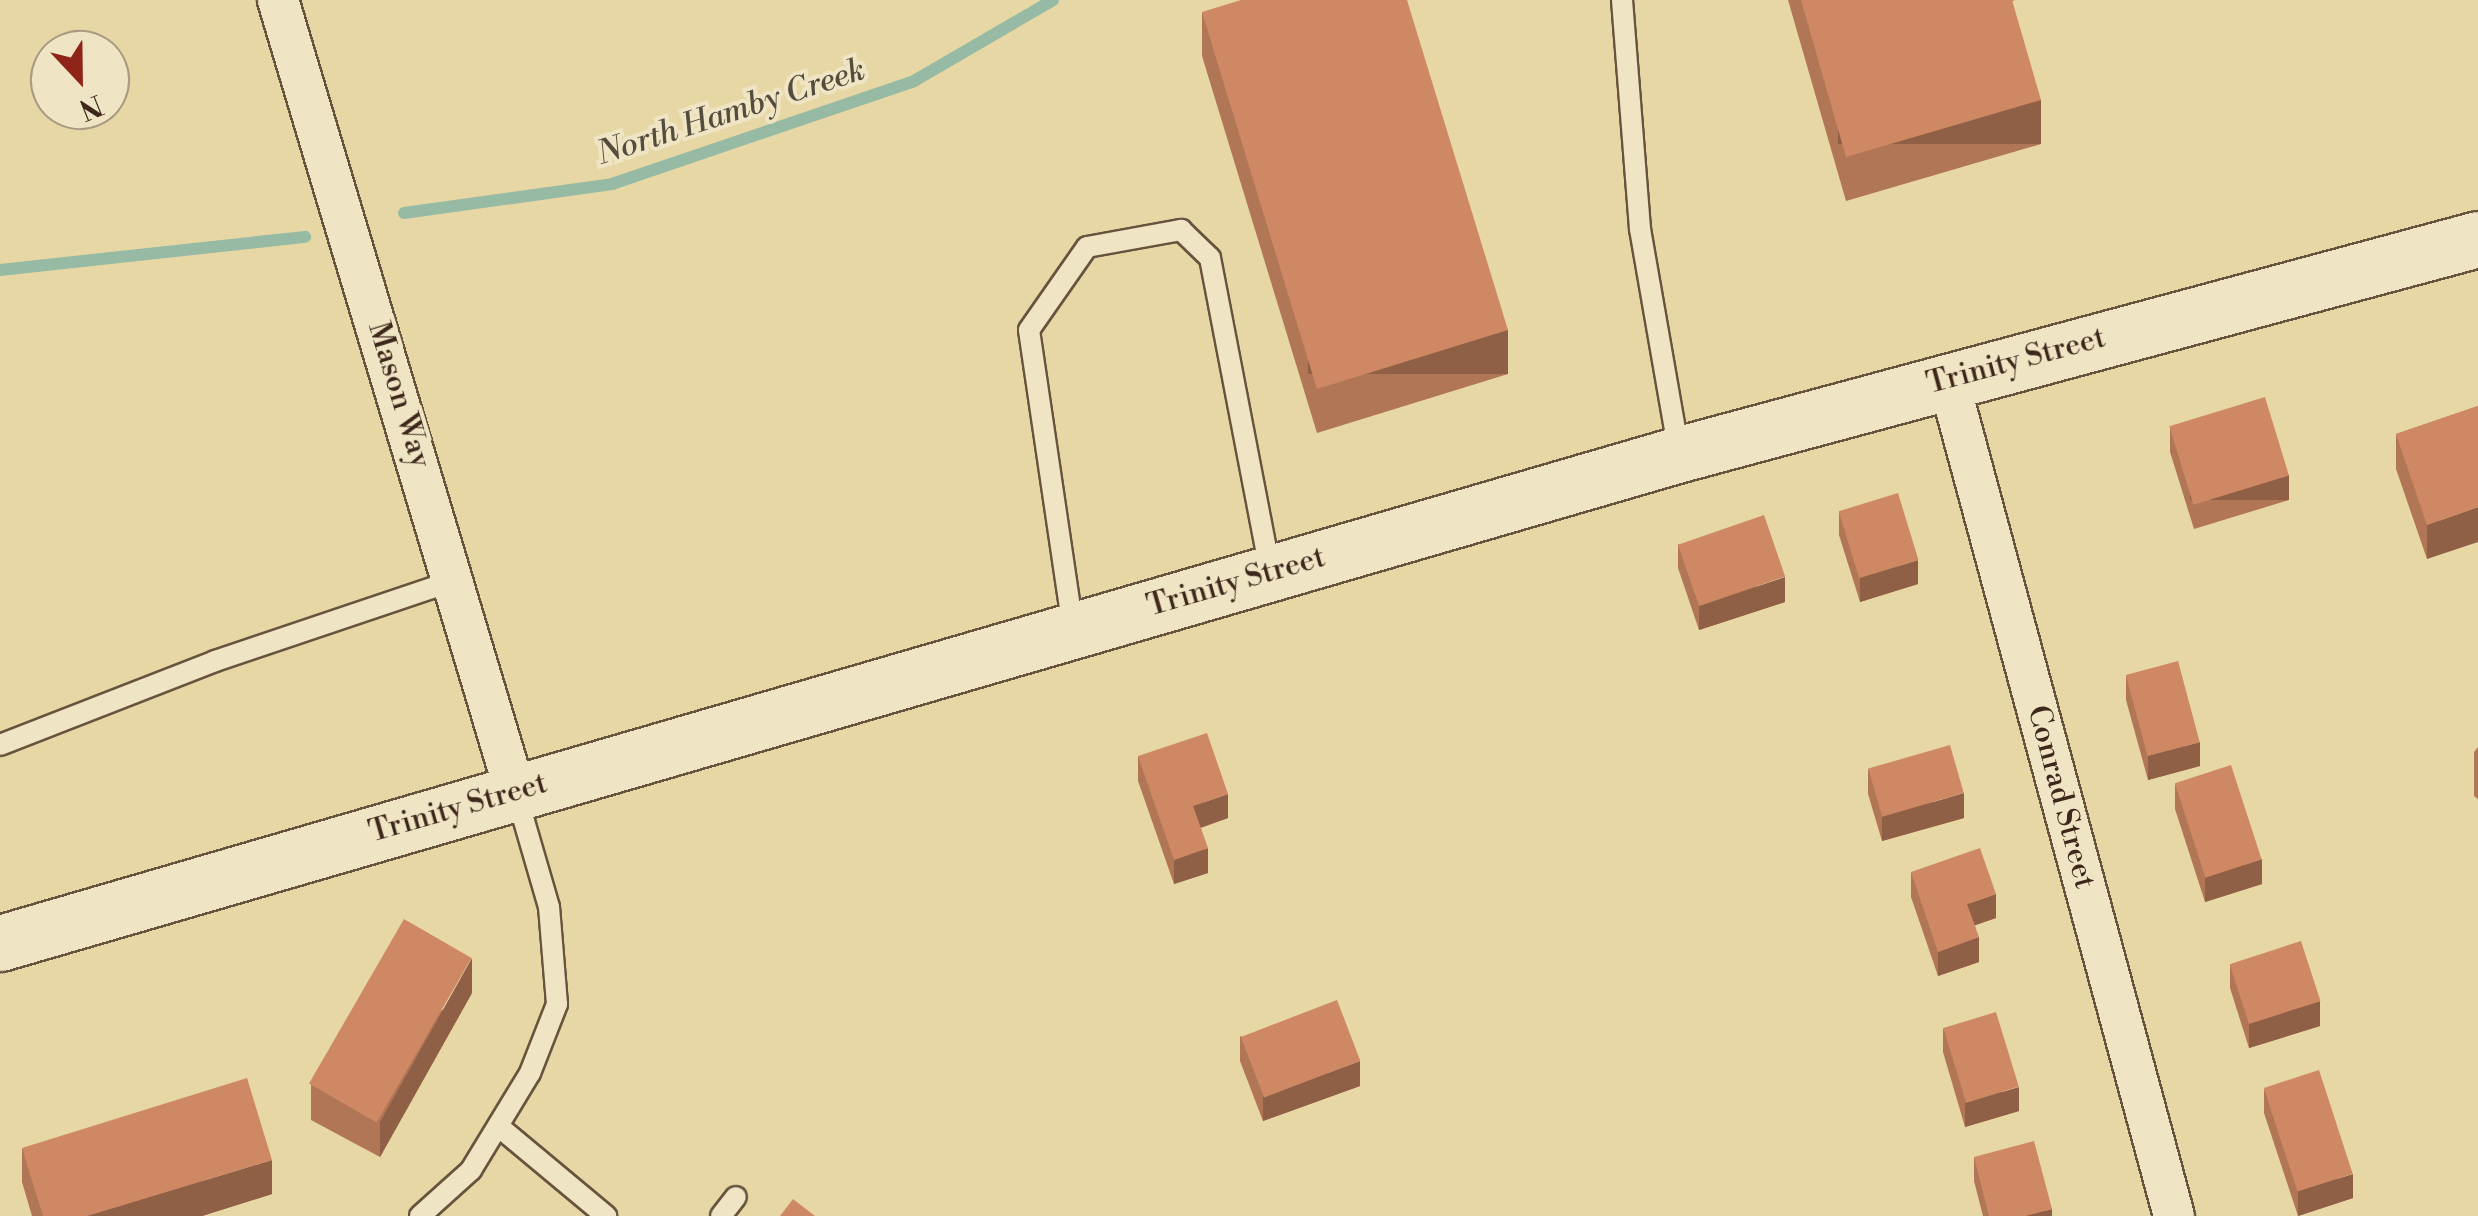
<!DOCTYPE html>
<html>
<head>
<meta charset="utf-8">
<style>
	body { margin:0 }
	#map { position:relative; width:2478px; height:1216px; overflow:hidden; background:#e7d7a5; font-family:"Libre Bodoni",serif }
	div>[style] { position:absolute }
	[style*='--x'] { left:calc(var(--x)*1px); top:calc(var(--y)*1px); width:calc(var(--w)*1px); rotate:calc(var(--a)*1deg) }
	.stream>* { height:12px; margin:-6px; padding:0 6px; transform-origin:6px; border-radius:6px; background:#97baa4 }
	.roads { filter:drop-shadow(2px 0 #68533e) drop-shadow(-2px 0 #68533e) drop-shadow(0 2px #68533e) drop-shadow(0 -2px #68533e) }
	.lane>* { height:20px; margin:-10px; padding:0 10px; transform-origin:10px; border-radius:10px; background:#efe5c4 }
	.street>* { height:40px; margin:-20px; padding:0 20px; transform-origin:20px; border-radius:20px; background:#efe5c4 }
	.secondary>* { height:55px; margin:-27.5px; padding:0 27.5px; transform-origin:27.5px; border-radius:27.5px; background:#efe5c4 }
	.wall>* { inset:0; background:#b17656 }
	.shaded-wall>* { inset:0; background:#906046; transform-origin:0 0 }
	.building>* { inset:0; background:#ce8964; transform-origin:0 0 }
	span { translate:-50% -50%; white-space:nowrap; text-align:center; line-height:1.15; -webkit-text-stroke:8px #efe5c4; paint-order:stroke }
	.street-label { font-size:30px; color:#3e271b }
	.water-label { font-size:32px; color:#544c3d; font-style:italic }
	.north { position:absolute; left:30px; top:30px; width:100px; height:100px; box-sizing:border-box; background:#efe5c4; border:2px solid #a89980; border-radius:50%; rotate:158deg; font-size:28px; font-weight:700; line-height:40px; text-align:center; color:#3e271b }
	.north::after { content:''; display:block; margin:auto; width:35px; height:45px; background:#8f2418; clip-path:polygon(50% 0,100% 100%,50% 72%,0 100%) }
</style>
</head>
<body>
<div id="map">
	<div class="stream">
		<div style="--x:404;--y:213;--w:210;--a:-7.9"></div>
		<div style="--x:612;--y:184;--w:319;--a:-18.8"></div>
		<div style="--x:914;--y:81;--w:161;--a:-30.2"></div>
		<div style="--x:0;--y:270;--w:307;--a:-6.2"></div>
	</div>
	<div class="roads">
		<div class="lane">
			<div style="--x:1622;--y:0;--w:230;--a:85.5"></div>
			<div style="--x:1640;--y:229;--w:226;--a:80.1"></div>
			<div style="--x:1073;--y:628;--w:301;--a:-98.4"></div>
			<div style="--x:1029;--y:330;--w:101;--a:-55.1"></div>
			<div style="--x:1087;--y:247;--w:96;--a:-10.3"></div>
			<div style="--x:1181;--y:230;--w:40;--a:44"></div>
			<div style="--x:1210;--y:258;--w:318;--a:79.1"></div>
			<div style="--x:0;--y:745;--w:231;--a:-21.3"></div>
			<div style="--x:215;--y:661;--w:254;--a:-18.6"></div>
			<div style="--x:498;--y:1126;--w:141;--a:39.8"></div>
			<div style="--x:420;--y:1216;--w:69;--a:-42"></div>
			<div style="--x:471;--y:1170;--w:114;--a:-58.7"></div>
			<div style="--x:530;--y:1073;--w:74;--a:-68.6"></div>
			<div style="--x:557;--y:1004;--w:97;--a:-94.7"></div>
			<div style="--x:549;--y:907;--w:115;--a:-106.2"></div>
			<div style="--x:721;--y:1216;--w:24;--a:-52"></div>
		</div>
		<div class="street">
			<div style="--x:278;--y:0;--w:826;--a:73.32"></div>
			<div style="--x:1948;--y:379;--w:867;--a:74.89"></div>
		</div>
		<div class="secondary">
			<div style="--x:0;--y:943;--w:1750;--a:-16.23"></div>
			<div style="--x:1680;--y:454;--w:826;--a:-15.08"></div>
		</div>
	</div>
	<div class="wall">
		<div style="clip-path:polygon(1788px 0,2015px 0,2012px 1px,2041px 144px,1846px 201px)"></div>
		<div style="clip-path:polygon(1202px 12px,1508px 374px,1317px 433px,1202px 56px)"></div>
		<div style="clip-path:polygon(2478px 406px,2427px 559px,2396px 469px,2396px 434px)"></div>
		<div style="clip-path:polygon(2170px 427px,2289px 500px,2194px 529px,2170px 452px)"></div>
		<div style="clip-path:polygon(1839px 511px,1918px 584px,1860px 602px,1839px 535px)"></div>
		<div style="clip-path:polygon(1678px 544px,1785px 602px,1699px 630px,1678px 568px)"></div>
		<div style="clip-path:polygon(2126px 676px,2200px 766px,2148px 780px,2126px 700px)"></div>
		<div style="clip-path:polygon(2478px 747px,2478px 799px,2474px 796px,2474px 752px)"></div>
		<div style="clip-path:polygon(1138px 756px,1228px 818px,1201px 828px,1208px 873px,1174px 884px,1138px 781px)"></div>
		<div style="clip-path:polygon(1868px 769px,1964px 818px,1882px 841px,1868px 794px)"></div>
		<div style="clip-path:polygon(2175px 784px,2262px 884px,2205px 902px,2175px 809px)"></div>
		<div style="clip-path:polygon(1911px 872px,1996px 918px,1975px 925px,1979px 962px,1938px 976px,1911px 897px)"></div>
		<div style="clip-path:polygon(2230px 964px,2320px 1026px,2249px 1048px,2230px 988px)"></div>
		<div style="clip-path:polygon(472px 993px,380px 1157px,311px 1120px,311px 1085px)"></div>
		<div style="clip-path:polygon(1943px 1028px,2019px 1111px,1965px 1127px,1943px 1052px)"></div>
		<div style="clip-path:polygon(1240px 1036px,1360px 1086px,1263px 1121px,1240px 1061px)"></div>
		<div style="clip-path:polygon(2264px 1089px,2353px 1198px,2298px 1216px,2264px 1113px)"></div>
		<div style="clip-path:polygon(22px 1148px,272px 1194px,202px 1216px,32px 1216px,22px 1182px)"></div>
		<div style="clip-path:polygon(1974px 1157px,2052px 1216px,1983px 1216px,1974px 1181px)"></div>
	</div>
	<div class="shaded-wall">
		<div style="left:2041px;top:100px;width:44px;height:203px;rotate:90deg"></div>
		<div style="left:1508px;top:330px;width:44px;height:200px;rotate:90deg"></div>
		<div style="left:2289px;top:475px;width:25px;height:99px;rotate:90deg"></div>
		<div style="clip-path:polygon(2478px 507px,2478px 542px,2427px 559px,2427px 525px)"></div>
		<div style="clip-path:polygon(1918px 560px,1918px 584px,1860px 602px,1860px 578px)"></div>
		<div style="clip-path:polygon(1785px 577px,1785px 602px,1699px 630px,1699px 606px)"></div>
		<div style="clip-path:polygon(2200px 742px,2200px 766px,2148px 780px,2148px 756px)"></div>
		<div style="clip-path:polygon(1964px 793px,1964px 818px,1882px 841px,1882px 817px)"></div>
		<div style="clip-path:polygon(1228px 794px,1228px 818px,1193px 830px,1193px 806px)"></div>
		<div style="clip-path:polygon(1208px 848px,1208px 873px,1174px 884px,1174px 860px)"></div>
		<div style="clip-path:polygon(2262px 859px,2262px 884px,2205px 902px,2205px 878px)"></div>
		<div style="clip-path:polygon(1996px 894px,1996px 918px,1967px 928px,1967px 904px)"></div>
		<div style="clip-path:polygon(1979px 937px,1979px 962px,1938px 976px,1938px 952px)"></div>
		<div style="clip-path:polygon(472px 958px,472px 993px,380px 1157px,380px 1122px)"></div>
		<div style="clip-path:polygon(2320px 1001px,2320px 1026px,2249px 1048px,2249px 1023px)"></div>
		<div style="clip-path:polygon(1360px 1061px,1360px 1086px,1263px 1121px,1263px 1097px)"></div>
		<div style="clip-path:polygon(2019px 1087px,2019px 1111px,1965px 1127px,1965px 1103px)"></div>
		<div style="clip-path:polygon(272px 1160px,272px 1194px,202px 1216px,87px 1216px)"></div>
		<div style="clip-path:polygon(2353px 1174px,2353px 1198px,2298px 1216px,2298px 1191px)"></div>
		<div style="clip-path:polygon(2052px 1209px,2052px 1216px,2025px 1216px)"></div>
	</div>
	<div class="building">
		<div style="clip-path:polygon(1241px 0,1407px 0,1508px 330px,1317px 389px,1202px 12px)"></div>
		<div style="clip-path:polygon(1801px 0,2012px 0,2041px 100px,1846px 157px)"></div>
		<div style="left:2265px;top:397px;width:82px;height:100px;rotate:73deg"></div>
		<div style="clip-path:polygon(2478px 406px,2478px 507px,2427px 525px,2396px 434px)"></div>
		<div style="left:1898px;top:493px;width:70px;height:62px;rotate:73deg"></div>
		<div style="left:1764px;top:515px;width:65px;height:91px;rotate:71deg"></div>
		<div style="left:2178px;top:661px;width:84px;height:54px;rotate:75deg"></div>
		<div style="clip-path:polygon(1207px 733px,1228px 794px,1193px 806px,1208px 848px,1174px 860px,1138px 756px)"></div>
		<div style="left:1950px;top:745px;width:50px;height:85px;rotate:74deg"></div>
		<div style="left:2231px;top:765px;width:99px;height:59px;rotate:72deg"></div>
		<div style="clip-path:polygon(1980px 848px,1996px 894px,1967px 904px,1979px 937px,1938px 952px,1911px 872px)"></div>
		<div style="left:404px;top:919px;width:78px;height:190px;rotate:30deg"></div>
		<div style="left:2301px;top:941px;width:63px;height:75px;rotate:72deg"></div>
		<div style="left:1337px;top:1000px;width:65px;height:103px;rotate:69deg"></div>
		<div style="left:1996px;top:1012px;width:78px;height:55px;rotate:73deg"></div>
		<div style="left:2319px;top:1070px;width:109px;height:58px;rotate:72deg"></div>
		<div style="clip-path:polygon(247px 1078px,272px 1160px,87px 1216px,43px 1216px,22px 1148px)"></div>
		<div style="clip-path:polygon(2034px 1141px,2052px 1209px,2025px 1216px,1989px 1216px,1974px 1157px)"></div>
		<div style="clip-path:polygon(793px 1199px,815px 1216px,780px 1216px)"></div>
	</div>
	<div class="street-label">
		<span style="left:2016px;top:361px;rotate:-15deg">Trinity Street</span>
		<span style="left:399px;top:395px;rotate:73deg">Mason Way</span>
		<span style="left:1236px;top:582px;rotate:-16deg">Trinity Street</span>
		<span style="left:2061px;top:797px;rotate:75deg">Conrad Street</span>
		<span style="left:458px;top:808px;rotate:-16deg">Trinity Street</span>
	</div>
	<div class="water-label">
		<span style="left:731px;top:112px;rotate:-18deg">North Hamby Creek</span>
	</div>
	<div class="north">N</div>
</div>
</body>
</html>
